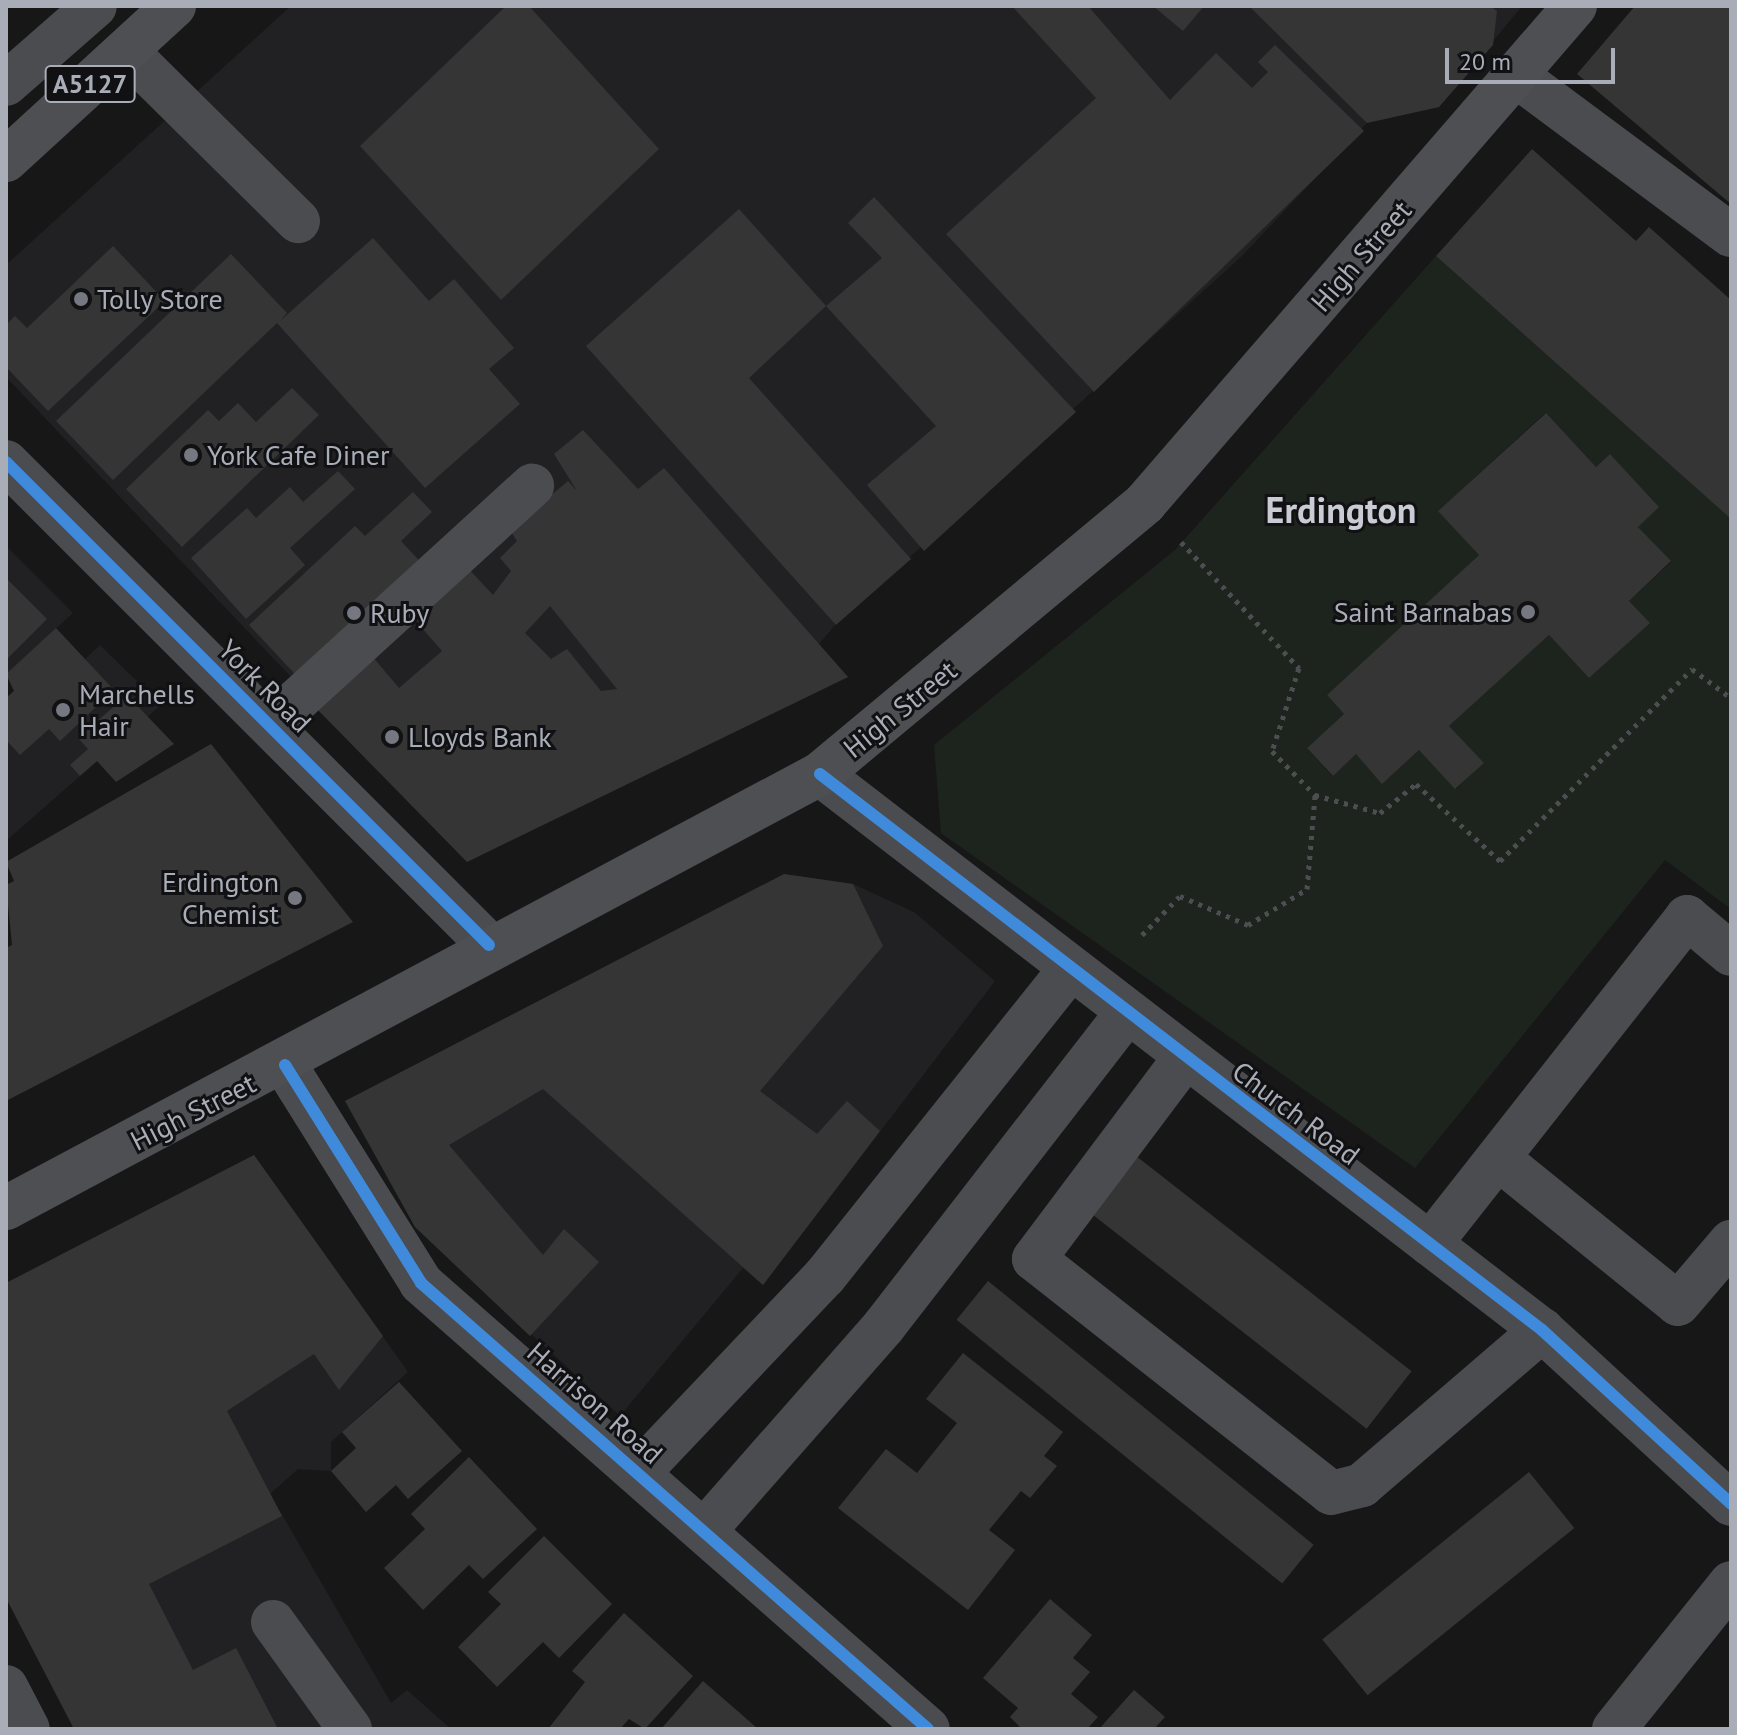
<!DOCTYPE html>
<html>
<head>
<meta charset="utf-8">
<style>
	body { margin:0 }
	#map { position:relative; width:1737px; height:1735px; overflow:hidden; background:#171717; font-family:"PT Sans",sans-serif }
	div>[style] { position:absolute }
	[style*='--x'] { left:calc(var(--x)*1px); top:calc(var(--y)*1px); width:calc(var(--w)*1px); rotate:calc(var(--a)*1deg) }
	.built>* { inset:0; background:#212123 }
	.green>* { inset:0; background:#1d241e }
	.building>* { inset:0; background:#353536; transform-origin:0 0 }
	.path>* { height:5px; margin-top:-2.5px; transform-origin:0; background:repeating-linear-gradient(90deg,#4d4e52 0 4px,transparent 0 10px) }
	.minor>* { height:44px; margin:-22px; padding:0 22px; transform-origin:22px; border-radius:22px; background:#4b4c50 }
	.major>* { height:44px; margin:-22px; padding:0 22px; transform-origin:22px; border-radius:22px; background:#4d4f52 }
	.cycleway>* { height:12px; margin:-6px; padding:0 6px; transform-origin:6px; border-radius:6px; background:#408adc }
	.dots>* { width:22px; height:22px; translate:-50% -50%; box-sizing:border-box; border:4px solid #111113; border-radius:50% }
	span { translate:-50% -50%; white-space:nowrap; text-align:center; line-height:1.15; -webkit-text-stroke:6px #111113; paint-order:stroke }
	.shield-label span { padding:2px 6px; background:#111113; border:2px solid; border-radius:6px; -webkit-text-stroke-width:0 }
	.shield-label { font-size:26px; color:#a8adb8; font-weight:700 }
	.street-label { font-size:28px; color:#a8adb8 }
	.poi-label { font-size:28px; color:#a8adb8 }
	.left { translate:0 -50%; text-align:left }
	.right { translate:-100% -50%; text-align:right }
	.district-label { font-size:36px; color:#c9ccd4; font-weight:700 }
	.frame { position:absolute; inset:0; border:8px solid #a8adb8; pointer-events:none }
	.scale { position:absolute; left:1445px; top:48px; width:170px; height:36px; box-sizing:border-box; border:4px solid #a8adb8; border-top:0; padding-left:10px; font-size:24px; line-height:28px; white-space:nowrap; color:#a8adb8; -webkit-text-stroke:6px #111113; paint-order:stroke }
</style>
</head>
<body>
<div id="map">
	<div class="built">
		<div style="clip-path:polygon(291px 6px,1522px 6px,1439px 107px,1367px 123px,1242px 256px,836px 624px,819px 644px,848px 677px,467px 862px,6px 377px,6px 265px)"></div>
		<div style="clip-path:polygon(6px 546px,73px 613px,6px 674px)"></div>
		<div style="clip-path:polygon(100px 645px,161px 705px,6px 841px,6px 733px)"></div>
		<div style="clip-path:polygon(784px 874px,853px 884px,914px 912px,995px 981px,763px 1285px,743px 1268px,620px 1416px,415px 1227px,345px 1101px)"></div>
		<div style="clip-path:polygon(254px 1155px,408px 1372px,331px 1442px,331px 1471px,298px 1469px,270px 1494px,391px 1703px,407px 1690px,451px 1729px,74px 1729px,6px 1598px,6px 1283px)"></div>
	</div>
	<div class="green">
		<div style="clip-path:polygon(evenodd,1436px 256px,1731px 519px,1731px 909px,1665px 860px,1415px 1168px,941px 833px,934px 745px,1175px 550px,1436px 256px,1545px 413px,1596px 467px,1610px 454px,1658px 506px,1638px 527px,1671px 562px,1629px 601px,1649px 623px,1589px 678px,1549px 635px,1449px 726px,1483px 763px,1456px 789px,1419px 750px,1383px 783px,1356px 754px,1332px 776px,1307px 748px,1344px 714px,1327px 695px,1479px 555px,1439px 510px,1545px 413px)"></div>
	</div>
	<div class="building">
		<div style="clip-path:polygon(506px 6px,529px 6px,659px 149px,501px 300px,360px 146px)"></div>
		<div style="clip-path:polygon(1012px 6px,1088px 6px,1170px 100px,1216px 53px,1252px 88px,1268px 72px,1258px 62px,1275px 45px,1364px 131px,1094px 392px,946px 234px,1096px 98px)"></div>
		<div style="clip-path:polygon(1153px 6px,1204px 6px,1183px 31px)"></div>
		<div style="clip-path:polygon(1249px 6px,1490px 6px,1497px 11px,1493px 45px,1439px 107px,1367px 123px)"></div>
		<div style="clip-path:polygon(1635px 6px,1731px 6px,1731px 204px,1577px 74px)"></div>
		<div style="clip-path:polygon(1532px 149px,1636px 241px,1649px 227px,1731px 300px,1731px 519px,1436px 256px)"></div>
		<div style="clip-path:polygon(874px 197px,1076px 412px,924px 551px,867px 485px,936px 426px,826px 306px,882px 258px,848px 223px)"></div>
		<div style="clip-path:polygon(739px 209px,826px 306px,749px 378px,911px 559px,836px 625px,586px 346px)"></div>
		<div style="clip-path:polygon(373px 238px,429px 301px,454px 279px,514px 348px,489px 369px,520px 404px,425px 488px,277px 323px,113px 480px,56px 421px,231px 254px,287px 313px,280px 321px)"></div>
		<div style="clip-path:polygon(113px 246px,165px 301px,48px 411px,6px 367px,6px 325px,15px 316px,27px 328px)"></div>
		<div style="clip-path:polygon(292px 388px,319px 415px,182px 547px,126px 489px,208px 410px,219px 421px,238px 403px,256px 422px)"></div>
		<div style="clip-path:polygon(1546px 413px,1596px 467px,1610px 454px,1659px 507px,1638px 527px,1671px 561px,1629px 601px,1650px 623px,1589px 678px,1549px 635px,1449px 726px,1484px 763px,1455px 789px,1419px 750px,1382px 784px,1356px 754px,1333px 776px,1307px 748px,1344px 714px,1327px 695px,1479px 555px,1438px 511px)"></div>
		<div style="clip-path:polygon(evenodd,583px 430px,638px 489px,664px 468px,848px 677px,467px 862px,317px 709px,372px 656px,399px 688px,442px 651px,415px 620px,467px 567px,493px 595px,511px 571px,500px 558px,517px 541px,510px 530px,568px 481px,577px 491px,554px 454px,583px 430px,550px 606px,617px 689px,601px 691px,567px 649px,551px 659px,525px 633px,550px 606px)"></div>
		<div style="clip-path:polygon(338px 471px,355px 489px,290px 548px,305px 565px,246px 619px,191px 558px,247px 508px,256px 518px,290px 487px,303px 502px)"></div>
		<div style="clip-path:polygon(413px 492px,432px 512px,401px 541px,429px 571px,306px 686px,249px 625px,355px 526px,365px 536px)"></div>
		<div style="clip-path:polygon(6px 578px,47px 619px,6px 660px)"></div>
		<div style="clip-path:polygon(56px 628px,114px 690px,60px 741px,49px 729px,20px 755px,6px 740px,6px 698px,14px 691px,6px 674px)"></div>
		<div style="clip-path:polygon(127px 695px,174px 744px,116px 782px,97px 761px,80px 776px,70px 765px,88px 749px,78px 738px)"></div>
		<div style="clip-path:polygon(211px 744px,353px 922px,6px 1101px,6px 948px,12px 945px,6px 885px,14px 881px,6px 862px)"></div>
		<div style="clip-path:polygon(784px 874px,853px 884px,883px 946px,760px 1091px,817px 1134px,847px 1101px,880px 1131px,763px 1285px,543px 1089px,449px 1145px,543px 1255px,564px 1229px,599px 1262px,530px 1336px,415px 1227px,345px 1101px)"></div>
		<div style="left:1131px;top:1152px;width:356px;height:73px;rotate:38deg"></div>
		<div style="clip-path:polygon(254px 1155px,383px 1336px,339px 1390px,314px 1354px,227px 1411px,282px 1516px,149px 1584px,193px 1670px,236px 1648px,278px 1729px,74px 1729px,6px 1598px,6px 1283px)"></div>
		<div style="left:988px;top:1281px;width:419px;height:50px;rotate:39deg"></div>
		<div style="clip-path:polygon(963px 1353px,1063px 1432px,1044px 1456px,1057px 1466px,1030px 1498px,1021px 1491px,989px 1530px,1015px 1550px,968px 1610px,838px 1508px,886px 1449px,917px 1473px,957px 1423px,926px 1399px)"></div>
		<div style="clip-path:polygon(399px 1382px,462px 1451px,408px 1499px,396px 1485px,366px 1512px,331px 1471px,356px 1448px,342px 1432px)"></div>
		<div style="clip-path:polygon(469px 1457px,537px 1529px,483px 1579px,469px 1565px,423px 1610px,384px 1568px,425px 1529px,411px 1514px)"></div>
		<div style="left:1529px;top:1472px;width:72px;height:266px;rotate:51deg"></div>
		<div style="clip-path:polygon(544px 1536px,612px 1604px,559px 1658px,543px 1642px,497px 1687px,458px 1647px,501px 1604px,488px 1592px)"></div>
		<div style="clip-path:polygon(1050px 1599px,1092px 1635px,1073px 1658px,1090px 1672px,1071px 1694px,1098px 1717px,1087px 1729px,1022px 1729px,1010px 1717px,1018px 1708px,983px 1678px)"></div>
		<div style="clip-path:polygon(624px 1613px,693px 1676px,645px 1729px,629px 1719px,620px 1729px,548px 1729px,585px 1682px,572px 1671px)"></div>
		<div style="clip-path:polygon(703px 1681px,741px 1714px,758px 1729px,661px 1729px)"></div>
		<div style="clip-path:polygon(1134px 1690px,1165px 1717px,1154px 1729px,1099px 1729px)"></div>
	</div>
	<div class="path">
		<div style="--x:1181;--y:542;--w:173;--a:46.9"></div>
		<div style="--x:1299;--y:668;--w:87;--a:108"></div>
		<div style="--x:1272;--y:751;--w:62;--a:45.7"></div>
		<div style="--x:1315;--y:795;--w:67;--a:15.5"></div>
		<div style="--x:1380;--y:813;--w:46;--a:-38.9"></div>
		<div style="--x:1416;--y:784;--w:114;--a:42.5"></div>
		<div style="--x:1500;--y:861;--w:272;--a:-45"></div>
		<div style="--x:1692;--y:669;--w:49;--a:36.6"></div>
		<div style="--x:1142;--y:935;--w:54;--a:-45.7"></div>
		<div style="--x:1180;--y:896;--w:74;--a:23.1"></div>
		<div style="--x:1248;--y:925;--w:69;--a:-31.4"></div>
		<div style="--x:1307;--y:889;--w:94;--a:-85.1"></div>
	</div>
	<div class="minor">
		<div style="--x:126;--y:51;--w:242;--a:44.7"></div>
		<div style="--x:1518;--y:77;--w:265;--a:36.6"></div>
		<div style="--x:6;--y:84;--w:118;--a:-41.2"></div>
		<div style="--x:6;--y:462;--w:683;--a:45"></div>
		<div style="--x:270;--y:725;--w:355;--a:-42.4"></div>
		<div style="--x:820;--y:774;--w:911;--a:37.6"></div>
		<div style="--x:1542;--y:1330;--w:257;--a:42.6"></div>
		<div style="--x:1184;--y:1059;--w:250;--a:126.9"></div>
		<div style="--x:1034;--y:1259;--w:378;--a:38.2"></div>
		<div style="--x:1331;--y:1493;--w:32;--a:-14"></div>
		<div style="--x:1362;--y:1485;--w:238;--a:-40.7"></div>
		<div style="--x:285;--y:1065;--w:257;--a:58"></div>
		<div style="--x:421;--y:1283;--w:675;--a:41.34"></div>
		<div style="--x:1499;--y:1159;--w:230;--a:39"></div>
		<div style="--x:1678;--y:1304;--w:82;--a:-49.5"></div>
		<div style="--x:1430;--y:1244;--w:416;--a:-51.8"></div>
		<div style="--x:1687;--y:917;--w:57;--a:40.1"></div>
		<div style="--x:638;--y:1473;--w:272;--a:-46.5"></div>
		<div style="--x:825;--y:1276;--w:393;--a:-51.4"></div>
		<div style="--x:704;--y:1531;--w:273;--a:-48.7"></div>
		<div style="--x:884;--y:1326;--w:395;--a:-52.2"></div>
		<div style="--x:273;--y:1622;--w:132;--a:54.3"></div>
		<div style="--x:6;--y:1687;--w:47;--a:62.4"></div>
		<div style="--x:1614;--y:1729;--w:187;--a:-51.3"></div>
	</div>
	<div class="major">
		<div style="--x:6;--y:160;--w:228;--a:-42.5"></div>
		<div style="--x:6;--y:1208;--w:922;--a:-28.07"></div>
		<div style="--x:820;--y:774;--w:423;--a:-39.8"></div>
		<div style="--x:1145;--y:503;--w:657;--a:-49.13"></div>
	</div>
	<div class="cycleway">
		<div style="--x:6;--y:462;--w:683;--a:45"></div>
		<div style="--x:820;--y:774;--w:911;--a:37.6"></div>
		<div style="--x:1542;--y:1330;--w:257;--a:42.6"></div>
		<div style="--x:285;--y:1065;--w:257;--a:58"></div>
		<div style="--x:421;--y:1283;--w:675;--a:41.34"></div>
	</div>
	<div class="dots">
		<div style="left:81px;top:299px;background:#757880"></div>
		<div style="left:191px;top:455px;background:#757880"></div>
		<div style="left:1528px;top:612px;background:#757880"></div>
		<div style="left:354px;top:613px;background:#757880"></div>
		<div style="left:63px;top:710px;background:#757880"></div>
		<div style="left:392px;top:737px;background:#757880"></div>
		<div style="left:295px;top:898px;background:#757880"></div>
	</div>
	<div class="shield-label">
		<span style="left:90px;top:84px">A5127</span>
	</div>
	<div class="street-label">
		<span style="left:1361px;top:256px;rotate:-49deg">High Street</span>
		<span style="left:265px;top:686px;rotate:45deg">York Road</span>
		<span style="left:900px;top:709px;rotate:-39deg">High Street</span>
		<span style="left:193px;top:1112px;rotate:-27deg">High Street</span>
		<span style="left:1296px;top:1113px;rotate:37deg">Church Road</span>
		<span style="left:595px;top:1403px;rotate:41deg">Harrison Road</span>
	</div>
	<div class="poi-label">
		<span class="left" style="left:97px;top:299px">Tolly Store</span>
		<span class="left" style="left:207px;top:455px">York Cafe Diner</span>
		<span class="right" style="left:1512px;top:612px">Saint Barnabas</span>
		<span class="left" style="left:370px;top:613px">Ruby</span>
		<span class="left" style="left:79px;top:710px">Marchells<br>Hair</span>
		<span class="left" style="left:408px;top:737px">Lloyds Bank</span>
		<span class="right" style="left:279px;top:898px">Erdington<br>Chemist</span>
	</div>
	<div class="district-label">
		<span style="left:1341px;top:510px">Erdington</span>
	</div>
	<div class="frame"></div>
	<div class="scale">20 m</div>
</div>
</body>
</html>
